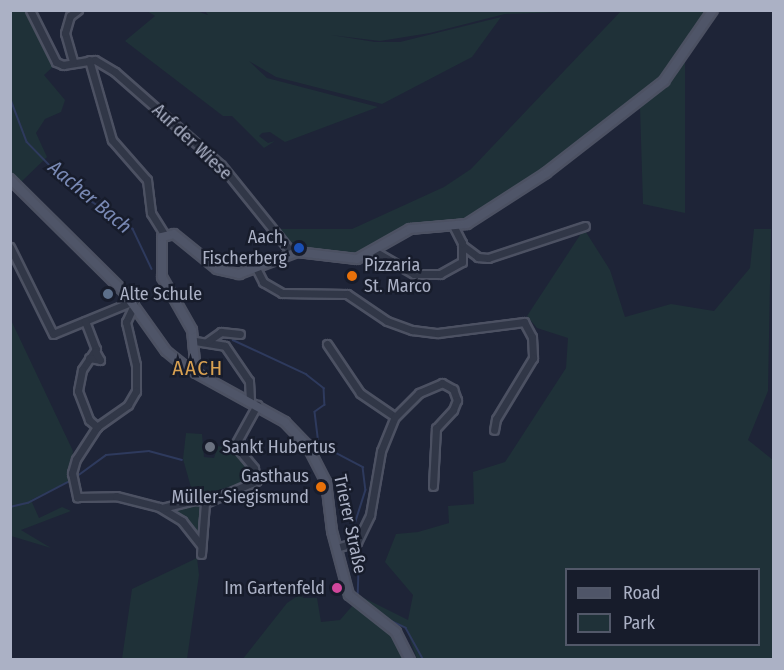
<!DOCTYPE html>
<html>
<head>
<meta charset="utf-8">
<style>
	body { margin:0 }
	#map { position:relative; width:784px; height:670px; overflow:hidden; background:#1e2437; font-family:"Fira Sans Condensed",sans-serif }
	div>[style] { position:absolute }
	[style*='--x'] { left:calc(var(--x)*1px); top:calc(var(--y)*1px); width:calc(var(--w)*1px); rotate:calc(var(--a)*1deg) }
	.green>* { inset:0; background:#1f3138 }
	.stream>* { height:1.5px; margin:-0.75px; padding:0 0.75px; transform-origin:0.75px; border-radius:0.75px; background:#2e3a5d }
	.roads { filter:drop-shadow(2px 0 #4c5162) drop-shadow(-2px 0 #4c5162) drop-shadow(0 2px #4c5162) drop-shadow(0 -2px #4c5162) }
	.minor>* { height:7px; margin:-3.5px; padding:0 3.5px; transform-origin:3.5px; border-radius:3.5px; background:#313747 }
	.major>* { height:8px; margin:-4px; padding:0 4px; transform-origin:4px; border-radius:4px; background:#4f5568 }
	.dots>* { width:16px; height:16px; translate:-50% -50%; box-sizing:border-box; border:3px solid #171c2b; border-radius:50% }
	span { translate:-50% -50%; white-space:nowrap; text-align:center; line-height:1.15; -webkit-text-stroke:5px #171c2b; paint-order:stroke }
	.street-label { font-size:18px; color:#abb1c5 }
	.poi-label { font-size:18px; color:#abb1c5 }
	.right { translate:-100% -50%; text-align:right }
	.left { translate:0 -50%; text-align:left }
	.water-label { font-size:20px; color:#7989b4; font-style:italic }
	.quarter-label { font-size:21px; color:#d9a151; letter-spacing:1.5px }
	.frame { position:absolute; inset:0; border:12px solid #abb1c5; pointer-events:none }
	.legend { position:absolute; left:565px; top:568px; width:195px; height:78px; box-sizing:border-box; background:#171c2b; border:2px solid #525869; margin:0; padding:8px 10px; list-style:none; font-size:18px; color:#abb1c5 }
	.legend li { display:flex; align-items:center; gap:12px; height:30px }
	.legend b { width:30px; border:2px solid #525869 }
</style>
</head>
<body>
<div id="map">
	<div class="green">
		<div style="clip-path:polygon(10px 11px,29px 11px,55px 65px,44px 75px,65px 100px,61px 112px,45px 119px,36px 133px,47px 157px,19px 184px,11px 175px)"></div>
		<div style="clip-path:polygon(147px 11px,197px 11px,208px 15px,205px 11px,560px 12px,505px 14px,430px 33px,380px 41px,331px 35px,375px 42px,400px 42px,501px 17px,472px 57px,382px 104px,276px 77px,249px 61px,267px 78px,378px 107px,285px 142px,270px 132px,262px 133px,259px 136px,268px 143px,275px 141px,264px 148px,232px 116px,223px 116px,125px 41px,155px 16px)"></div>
		<div style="clip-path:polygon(621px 11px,709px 11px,666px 75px,507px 198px,455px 224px,406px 227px,352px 257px,299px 246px,284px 238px,279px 229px,352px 229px,444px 187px,471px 169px)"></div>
		<div style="clip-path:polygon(685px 60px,685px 213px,643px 204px,640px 107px)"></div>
		<div style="clip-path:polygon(evenodd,584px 229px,610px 270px,625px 317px,671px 304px,714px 311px,750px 268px,754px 229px,771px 229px,768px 391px,748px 440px,773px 460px,773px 659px,417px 659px,406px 628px,356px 601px,360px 596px,408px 620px,413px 595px,385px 562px,396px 534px,418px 532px,449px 523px,448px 506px,474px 504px,473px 472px,505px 462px,566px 368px,568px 338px,537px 328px,527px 316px,584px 229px,566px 570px,758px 570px,758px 644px,566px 644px,566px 570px)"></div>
		<div style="clip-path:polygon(10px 318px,73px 451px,69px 481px,31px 500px,39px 518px,62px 507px,71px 511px,21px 530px,51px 548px,11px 536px)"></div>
		<div style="clip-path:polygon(186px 433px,202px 434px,204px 457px,214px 458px,218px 446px,235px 450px,256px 478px,194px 498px,183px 459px)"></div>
		<div style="clip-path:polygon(200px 501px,199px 531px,194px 532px,176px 510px,177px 505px)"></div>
		<div style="clip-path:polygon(197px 558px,199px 575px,187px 659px,122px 659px,132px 589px)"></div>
		<div style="clip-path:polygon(302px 593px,303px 598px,317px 598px,321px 622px,340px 620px,353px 605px,377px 620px,393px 636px,402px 659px,242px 660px,287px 603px)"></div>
	</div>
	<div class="stream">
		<div style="--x:10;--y:97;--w:48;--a:69.3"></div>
		<div style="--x:27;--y:142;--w:66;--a:45.6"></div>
		<div style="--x:73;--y:189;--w:72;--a:33.7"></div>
		<div style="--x:133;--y:229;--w:44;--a:64.6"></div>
		<div style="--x:233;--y:340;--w:81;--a:25"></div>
		<div style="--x:306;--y:374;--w:23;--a:38"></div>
		<div style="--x:324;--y:388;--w:17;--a:87"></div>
		<div style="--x:325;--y:405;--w:12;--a:145"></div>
		<div style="--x:315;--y:412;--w:32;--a:83"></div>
		<div style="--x:319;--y:444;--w:50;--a:27.6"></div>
		<div style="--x:363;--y:467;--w:23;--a:83"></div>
		<div style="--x:366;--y:490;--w:52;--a:107.7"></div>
		<div style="--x:76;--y:477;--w:37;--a:-36"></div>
		<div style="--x:106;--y:455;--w:43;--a:-5.3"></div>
		<div style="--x:149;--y:451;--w:34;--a:15"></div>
		<div style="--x:10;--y:507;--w:18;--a:-13"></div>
		<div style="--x:28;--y:503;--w:47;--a:-27.6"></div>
		<div style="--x:351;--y:548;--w:24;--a:71"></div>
		<div style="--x:359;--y:571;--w:27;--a:92"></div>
		<div style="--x:385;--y:618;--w:23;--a:25"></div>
		<div style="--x:406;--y:628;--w:37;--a:61"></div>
	</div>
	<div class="roads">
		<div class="minor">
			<div style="--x:30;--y:10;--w:58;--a:63.4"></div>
			<div style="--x:56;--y:62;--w:8;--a:23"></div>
			<div style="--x:63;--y:65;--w:32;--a:-9"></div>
			<div style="--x:95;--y:60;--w:23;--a:31"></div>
			<div style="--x:115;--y:72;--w:141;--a:41.3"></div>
			<div style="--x:221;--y:165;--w:113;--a:51.1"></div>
			<div style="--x:89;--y:60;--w:83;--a:74"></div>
			<div style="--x:112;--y:140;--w:53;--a:48.8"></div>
			<div style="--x:147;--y:180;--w:33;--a:83"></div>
			<div style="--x:151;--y:213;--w:26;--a:58"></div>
			<div style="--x:73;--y:61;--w:29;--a:-106"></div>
			<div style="--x:65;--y:33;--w:18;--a:-74"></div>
			<div style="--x:70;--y:16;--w:10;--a:-37"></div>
			<div style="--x:462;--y:245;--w:20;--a:37"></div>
			<div style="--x:478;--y:257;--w:10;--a:6"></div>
			<div style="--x:488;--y:258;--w:102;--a:-18.3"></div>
			<div style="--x:10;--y:247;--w:97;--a:63.7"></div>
			<div style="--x:53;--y:334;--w:84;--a:-22.3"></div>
			<div style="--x:374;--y:251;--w:46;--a:29.9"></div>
			<div style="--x:414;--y:274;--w:26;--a:0"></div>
			<div style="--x:440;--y:274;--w:25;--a:-29"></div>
			<div style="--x:462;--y:262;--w:19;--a:-90"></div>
			<div style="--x:462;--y:243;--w:18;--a:-117"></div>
			<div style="--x:256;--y:268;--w:16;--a:63"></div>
			<div style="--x:263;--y:282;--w:22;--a:30"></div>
			<div style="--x:282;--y:293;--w:65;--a:0.9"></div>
			<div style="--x:347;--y:294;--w:48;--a:34"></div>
			<div style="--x:387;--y:321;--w:27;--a:20"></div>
			<div style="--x:412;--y:330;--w:26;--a:7"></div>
			<div style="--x:438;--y:333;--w:87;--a:-7.3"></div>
			<div style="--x:524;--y:322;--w:17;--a:62"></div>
			<div style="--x:532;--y:337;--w:21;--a:87"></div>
			<div style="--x:533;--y:358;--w:71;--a:121.2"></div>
			<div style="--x:496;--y:419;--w:11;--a:100"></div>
			<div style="--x:134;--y:305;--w:19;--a:115"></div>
			<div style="--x:126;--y:322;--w:44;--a:76.9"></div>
			<div style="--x:136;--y:365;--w:26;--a:90"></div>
			<div style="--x:136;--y:391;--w:16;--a:120"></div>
			<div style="--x:128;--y:405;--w:38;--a:145"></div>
			<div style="--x:97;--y:427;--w:38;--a:123"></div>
			<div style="--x:76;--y:459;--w:15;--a:106"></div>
			<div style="--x:72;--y:473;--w:25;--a:78"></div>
			<div style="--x:77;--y:497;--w:39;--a:-1"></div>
			<div style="--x:116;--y:496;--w:44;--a:14.3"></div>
			<div style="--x:159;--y:507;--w:27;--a:31"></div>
			<div style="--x:182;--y:521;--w:31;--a:52"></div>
			<div style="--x:85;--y:321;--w:30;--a:69"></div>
			<div style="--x:96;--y:349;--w:25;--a:124"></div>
			<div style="--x:82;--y:370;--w:21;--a:101"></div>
			<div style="--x:78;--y:391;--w:31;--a:69"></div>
			<div style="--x:89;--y:420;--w:11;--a:41"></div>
			<div style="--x:195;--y:341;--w:30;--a:9"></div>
			<div style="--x:225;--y:346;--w:42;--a:55.6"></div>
			<div style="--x:249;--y:381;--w:20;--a:87"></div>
			<div style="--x:208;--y:341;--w:16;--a:-35"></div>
			<div style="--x:221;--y:332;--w:19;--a:6"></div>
			<div style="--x:327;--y:344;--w:59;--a:56"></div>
			<div style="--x:360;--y:393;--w:42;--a:34.4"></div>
			<div style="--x:89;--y:358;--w:11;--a:10"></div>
			<div style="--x:100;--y:360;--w:10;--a:-119"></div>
			<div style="--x:162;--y:508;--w:33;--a:-14"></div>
			<div style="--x:194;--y:500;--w:13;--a:4"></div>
			<div style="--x:336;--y:548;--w:22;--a:-16"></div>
			<div style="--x:357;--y:542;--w:30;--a:-64"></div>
			<div style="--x:370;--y:515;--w:65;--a:-80.2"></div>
			<div style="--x:381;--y:451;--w:37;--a:-68"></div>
			<div style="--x:395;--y:417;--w:34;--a:-45"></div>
			<div style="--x:419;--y:393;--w:25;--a:-23"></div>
			<div style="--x:442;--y:383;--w:13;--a:29"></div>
			<div style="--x:453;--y:389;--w:12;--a:70"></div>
			<div style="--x:457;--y:400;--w:11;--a:112"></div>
			<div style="--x:453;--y:410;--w:25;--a:133"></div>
			<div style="--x:436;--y:428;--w:58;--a:93"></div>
			<div style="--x:201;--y:554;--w:51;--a:-85.5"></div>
			<div style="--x:205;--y:503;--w:56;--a:-23.3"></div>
			<div style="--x:256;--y:481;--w:13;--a:-99"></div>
			<div style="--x:254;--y:468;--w:30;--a:-130"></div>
			<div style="--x:235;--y:445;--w:46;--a:-61.2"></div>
		</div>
		<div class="major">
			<div style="--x:10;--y:179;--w:161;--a:44.7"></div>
			<div style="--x:124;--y:292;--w:72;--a:54.6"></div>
			<div style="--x:166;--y:351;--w:22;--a:39"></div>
			<div style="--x:183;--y:365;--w:11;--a:10"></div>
			<div style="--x:410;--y:660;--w:31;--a:-117"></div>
			<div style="--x:396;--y:632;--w:60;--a:-141.8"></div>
			<div style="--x:349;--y:595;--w:66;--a:-104.9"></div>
			<div style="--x:332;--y:531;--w:49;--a:-97"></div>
			<div style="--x:326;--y:482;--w:42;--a:-117.2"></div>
			<div style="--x:307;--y:445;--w:32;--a:-134"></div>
			<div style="--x:285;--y:422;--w:102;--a:-151.2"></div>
			<div style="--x:196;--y:373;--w:43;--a:-95.3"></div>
			<div style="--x:192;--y:330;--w:61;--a:-119.5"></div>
			<div style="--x:162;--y:277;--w:40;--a:-90"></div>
			<div style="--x:162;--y:237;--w:12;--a:-14"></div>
			<div style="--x:174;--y:234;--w:55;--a:39.1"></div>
			<div style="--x:217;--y:269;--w:23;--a:13"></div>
			<div style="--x:239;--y:274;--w:62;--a:-20.8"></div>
			<div style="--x:297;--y:252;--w:60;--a:6.7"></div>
			<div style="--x:357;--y:259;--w:61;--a:-29.5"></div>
			<div style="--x:410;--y:229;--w:57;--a:-5"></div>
			<div style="--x:467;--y:224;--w:94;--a:-32.8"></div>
			<div style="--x:546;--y:173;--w:150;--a:-37.9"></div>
			<div style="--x:664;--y:81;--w:86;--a:-55.4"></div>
		</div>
	</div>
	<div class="dots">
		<div style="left:299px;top:248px;background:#1a4fb4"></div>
		<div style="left:352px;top:276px;background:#e8710a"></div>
		<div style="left:108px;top:294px;background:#5c6f8a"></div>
		<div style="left:210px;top:447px;background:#6b7280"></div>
		<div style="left:321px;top:487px;background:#e8710a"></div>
		<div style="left:337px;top:588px;background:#d1479c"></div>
	</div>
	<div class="street-label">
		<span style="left:192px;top:142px;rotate:43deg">Auf der Wiese</span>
		<span style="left:350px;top:524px;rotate:78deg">Trierer Straße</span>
	</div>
	<div class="poi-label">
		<span class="right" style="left:287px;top:248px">Aach,<br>Fischerberg</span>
		<span class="left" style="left:364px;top:276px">Pizzaria<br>St. Marco</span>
		<span class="left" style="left:120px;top:294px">Alte Schule</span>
		<span class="left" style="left:222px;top:447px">Sankt Hubertus</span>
		<span class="right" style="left:309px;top:487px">Gasthaus<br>Müller-Siegismund</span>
		<span class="right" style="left:325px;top:588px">Im Gartenfeld</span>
	</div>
	<div class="water-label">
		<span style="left:90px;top:197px;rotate:40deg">Aacher Bach</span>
	</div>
	<div class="quarter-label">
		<span style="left:198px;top:368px">AACH</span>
	</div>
	<div class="frame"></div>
	<ul class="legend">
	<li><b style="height:8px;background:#4f5568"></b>Road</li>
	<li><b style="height:16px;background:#1f3138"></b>Park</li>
	</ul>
</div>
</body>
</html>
